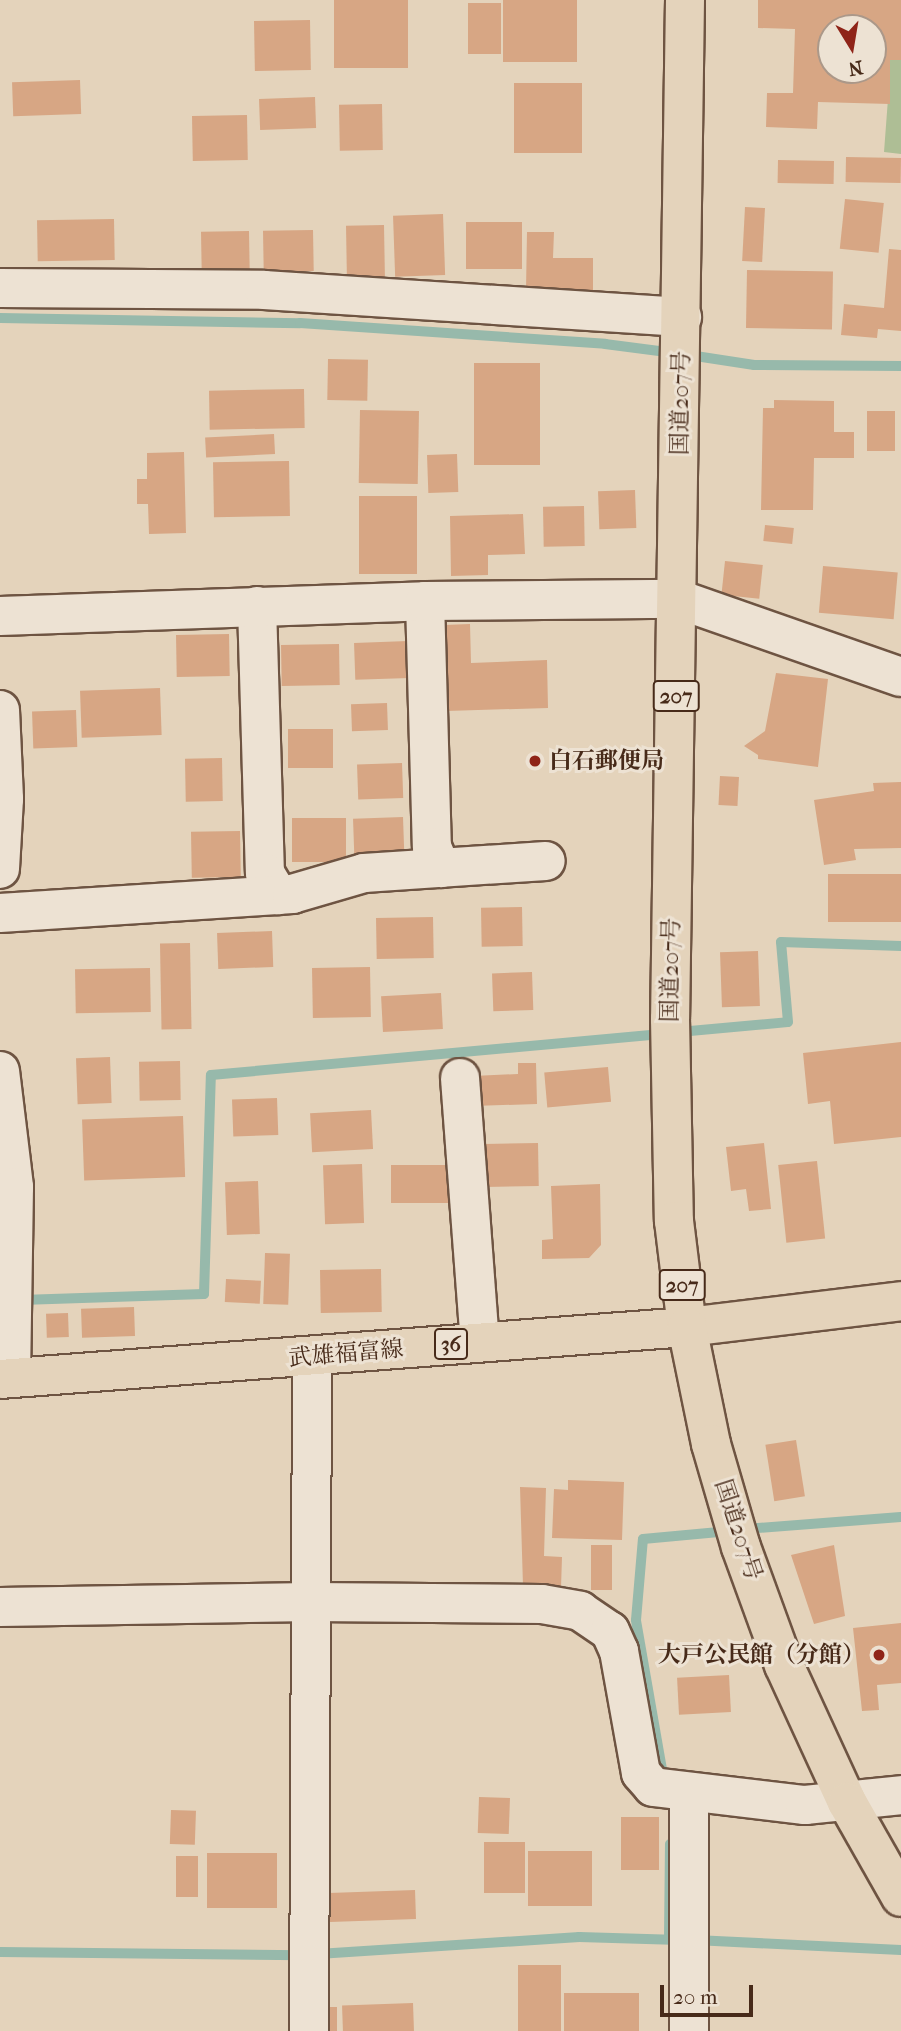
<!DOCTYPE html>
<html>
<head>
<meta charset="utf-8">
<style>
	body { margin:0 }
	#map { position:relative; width:901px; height:2031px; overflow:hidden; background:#e4d3bb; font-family:"IM FELL French Canon","Noto Serif JP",serif }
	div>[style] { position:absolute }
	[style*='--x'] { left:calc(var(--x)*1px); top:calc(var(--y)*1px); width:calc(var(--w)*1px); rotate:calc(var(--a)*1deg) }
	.green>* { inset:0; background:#aebe95 }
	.stream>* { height:10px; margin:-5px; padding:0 5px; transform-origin:5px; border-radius:5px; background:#97b9ab }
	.building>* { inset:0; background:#d7a684; transform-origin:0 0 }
	.roads { filter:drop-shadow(2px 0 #6e5442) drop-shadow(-2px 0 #6e5442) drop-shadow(0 2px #6e5442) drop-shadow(0 -2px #6e5442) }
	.minor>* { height:38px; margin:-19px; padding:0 19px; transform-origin:19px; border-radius:19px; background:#ede2d3 }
	.major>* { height:38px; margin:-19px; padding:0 19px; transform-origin:19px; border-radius:19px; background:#e4d3bb }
	.highway>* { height:38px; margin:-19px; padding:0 19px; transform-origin:19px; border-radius:19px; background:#e4d3bb }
	.dots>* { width:19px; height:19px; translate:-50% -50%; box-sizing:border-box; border:4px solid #ede2d3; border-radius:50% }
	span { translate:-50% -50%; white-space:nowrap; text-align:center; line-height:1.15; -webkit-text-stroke:6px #ede2d3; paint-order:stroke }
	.shield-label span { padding:2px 5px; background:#ede2d3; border:2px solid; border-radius:5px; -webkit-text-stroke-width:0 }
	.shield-label { font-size:21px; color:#472a19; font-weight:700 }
	.street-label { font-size:23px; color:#472a19 }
	.poi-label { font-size:23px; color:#472a19; font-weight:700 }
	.left { translate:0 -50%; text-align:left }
	.right { translate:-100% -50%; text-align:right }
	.north { position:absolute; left:817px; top:14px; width:70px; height:70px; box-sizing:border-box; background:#ede2d3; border:2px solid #ab9889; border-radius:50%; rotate:169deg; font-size:19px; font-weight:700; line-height:28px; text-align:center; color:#472a19 }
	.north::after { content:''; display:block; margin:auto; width:24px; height:32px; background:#8f2418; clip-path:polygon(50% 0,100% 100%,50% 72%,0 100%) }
	.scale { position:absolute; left:660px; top:1985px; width:93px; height:32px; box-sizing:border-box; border:4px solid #472a19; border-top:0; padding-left:9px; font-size:21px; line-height:24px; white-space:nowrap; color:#472a19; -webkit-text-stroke:5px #ede2d3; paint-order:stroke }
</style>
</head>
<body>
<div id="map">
	<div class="green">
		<div style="clip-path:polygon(873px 60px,901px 60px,901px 154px,884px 152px,890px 72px,866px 71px,873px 70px)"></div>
	</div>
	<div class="stream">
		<div style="--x:0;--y:318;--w:300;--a:1"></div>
		<div style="--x:300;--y:323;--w:306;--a:3.9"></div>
		<div style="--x:605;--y:344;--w:70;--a:7.4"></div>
		<div style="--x:689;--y:355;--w:66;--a:8.7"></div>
		<div style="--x:754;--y:365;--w:147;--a:0.4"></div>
		<div style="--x:679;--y:1032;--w:109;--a:-5.2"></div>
		<div style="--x:788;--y:1022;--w:80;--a:-95"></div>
		<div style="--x:781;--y:942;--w:120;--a:1.9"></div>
		<div style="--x:21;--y:1300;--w:183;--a:-1.9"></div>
		<div style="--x:204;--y:1294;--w:219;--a:-88.2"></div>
		<div style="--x:211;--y:1075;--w:455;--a:-5.2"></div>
		<div style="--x:745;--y:1529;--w:156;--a:-4.4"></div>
		<div style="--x:664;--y:1781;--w:163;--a:-99.9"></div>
		<div style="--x:636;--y:1620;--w:81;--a:-85.1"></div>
		<div style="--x:643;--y:1539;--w:87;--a:-5.3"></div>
		<div style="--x:669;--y:1939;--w:95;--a:-89.4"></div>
		<div style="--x:695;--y:1940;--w:206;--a:2.8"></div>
		<div style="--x:0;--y:1952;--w:303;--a:0.6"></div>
		<div style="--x:318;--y:1954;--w:262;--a:-3.7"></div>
		<div style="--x:579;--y:1937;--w:101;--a:1.7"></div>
	</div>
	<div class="building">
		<div style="left:334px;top:0;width:74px;height:68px"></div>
		<div style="left:503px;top:0;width:74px;height:62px"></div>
		<div style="clip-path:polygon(evenodd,758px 0,901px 0,901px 60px,890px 60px,890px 104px,818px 102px,817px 129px,766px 127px,767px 93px,793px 93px,795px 29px,758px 28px,758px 0,831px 28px,873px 28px,873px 70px,831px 70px,831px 28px)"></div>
		<div style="left:468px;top:3px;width:33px;height:51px"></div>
		<div style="left:310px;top:20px;width:50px;height:56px;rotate:89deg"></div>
		<div style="left:80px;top:80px;width:34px;height:68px;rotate:88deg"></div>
		<div style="left:514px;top:83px;width:68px;height:70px"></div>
		<div style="left:315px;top:97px;width:31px;height:56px;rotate:88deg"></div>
		<div style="left:382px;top:104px;width:46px;height:43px;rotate:89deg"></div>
		<div style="left:247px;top:115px;width:45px;height:55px;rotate:89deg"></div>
		<div style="left:846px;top:157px;width:55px;height:25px;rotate:1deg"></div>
		<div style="left:778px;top:160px;width:56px;height:23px;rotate:1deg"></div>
		<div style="left:845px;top:199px;width:39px;height:50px;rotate:6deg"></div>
		<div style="left:745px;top:207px;width:20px;height:54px;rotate:3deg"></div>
		<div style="left:443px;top:214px;width:61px;height:50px;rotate:88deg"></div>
		<div style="left:114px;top:219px;width:41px;height:77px;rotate:89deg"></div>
		<div style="left:466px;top:222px;width:56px;height:47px"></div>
		<div style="left:384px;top:225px;width:54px;height:38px;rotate:89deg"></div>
		<div style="left:313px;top:230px;width:41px;height:50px;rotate:89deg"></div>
		<div style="left:249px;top:231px;width:40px;height:48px;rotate:89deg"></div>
		<div style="clip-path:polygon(527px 232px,554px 232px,553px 258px,593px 258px,593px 290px,526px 290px)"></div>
		<div style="clip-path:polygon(889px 249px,901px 250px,901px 331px,878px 329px,877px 338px,841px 335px,844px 304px,884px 308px)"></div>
		<div style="left:747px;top:270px;width:86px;height:58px;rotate:1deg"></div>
		<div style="left:328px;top:359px;width:40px;height:41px;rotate:1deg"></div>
		<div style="left:540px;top:363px;width:102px;height:66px;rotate:90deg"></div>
		<div style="left:304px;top:389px;width:39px;height:95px;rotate:89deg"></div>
		<div style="clip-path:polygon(774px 400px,834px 401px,834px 432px,854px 432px,854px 458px,814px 458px,813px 510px,761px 510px,763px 408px,774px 408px)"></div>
		<div style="left:360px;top:410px;width:59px;height:73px;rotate:1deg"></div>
		<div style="left:867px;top:411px;width:28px;height:40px"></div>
		<div style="left:274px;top:434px;width:20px;height:69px;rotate:87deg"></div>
		<div style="clip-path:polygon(184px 452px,186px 533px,149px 534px,148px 504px,137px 504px,137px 479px,147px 479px,147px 453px)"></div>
		<div style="left:457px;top:454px;width:38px;height:30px;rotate:88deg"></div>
		<div style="left:289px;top:461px;width:55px;height:76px;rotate:89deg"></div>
		<div style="left:635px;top:490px;width:38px;height:37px;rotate:88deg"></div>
		<div style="left:359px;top:496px;width:58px;height:78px"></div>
		<div style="left:584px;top:506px;width:40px;height:41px;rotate:89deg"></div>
		<div style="clip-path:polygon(523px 514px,525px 554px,488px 555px,488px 575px,451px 576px,450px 516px)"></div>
		<div style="left:765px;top:525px;width:29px;height:16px;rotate:6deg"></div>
		<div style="left:725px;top:561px;width:38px;height:34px;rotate:6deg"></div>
		<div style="left:823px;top:566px;width:75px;height:47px;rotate:5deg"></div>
		<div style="clip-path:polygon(470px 624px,471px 663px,547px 660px,548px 708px,446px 711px,444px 625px)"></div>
		<div style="left:229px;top:634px;width:42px;height:53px;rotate:89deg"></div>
		<div style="left:408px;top:641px;width:37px;height:54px;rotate:88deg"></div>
		<div style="left:339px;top:644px;width:41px;height:58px;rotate:89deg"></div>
		<div style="clip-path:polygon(776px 673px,828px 679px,818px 767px,758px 759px,758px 755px,744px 746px,765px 731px)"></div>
		<div style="left:160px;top:688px;width:47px;height:80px;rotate:88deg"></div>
		<div style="left:387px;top:703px;width:27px;height:36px;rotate:88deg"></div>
		<div style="left:76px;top:710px;width:37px;height:44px;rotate:88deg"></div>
		<div style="left:333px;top:729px;width:39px;height:45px;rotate:90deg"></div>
		<div style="left:222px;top:758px;width:43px;height:37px;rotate:89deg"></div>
		<div style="left:402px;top:763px;width:35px;height:45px;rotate:88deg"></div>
		<div style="left:720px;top:776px;width:19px;height:29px;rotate:3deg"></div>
		<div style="clip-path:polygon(901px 782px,901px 848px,854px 849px,856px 860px,824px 865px,814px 800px,874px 791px,873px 783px)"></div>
		<div style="left:403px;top:817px;width:37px;height:50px;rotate:88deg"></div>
		<div style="left:346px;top:818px;width:44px;height:54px;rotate:90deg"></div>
		<div style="left:240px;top:831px;width:46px;height:49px;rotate:89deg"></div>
		<div style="left:901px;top:874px;width:48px;height:73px;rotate:90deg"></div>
		<div style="left:522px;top:907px;width:39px;height:41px;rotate:89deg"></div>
		<div style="left:433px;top:917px;width:41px;height:57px;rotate:89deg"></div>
		<div style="left:272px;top:931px;width:36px;height:55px;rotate:88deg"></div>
		<div style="left:190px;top:943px;width:86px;height:30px;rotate:89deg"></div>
		<div style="left:758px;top:951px;width:55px;height:38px;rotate:88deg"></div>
		<div style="left:370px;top:967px;width:50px;height:58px;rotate:89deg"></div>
		<div style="left:150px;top:968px;width:44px;height:75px;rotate:89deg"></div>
		<div style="left:532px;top:972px;width:38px;height:40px;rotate:88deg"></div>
		<div style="left:441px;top:993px;width:36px;height:60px;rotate:87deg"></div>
		<div style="clip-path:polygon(901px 1042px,901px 1137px,834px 1144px,830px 1101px,808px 1104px,803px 1053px)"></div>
		<div style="left:110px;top:1057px;width:46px;height:34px;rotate:88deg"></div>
		<div style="left:180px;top:1061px;width:39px;height:41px;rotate:89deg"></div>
		<div style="clip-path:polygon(518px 1063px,536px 1063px,537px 1104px,473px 1106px,473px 1076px,518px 1074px)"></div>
		<div style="left:608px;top:1067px;width:35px;height:64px;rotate:85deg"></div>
		<div style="left:277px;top:1098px;width:37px;height:45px;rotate:88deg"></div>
		<div style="left:371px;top:1110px;width:39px;height:61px;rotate:87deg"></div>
		<div style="left:183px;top:1116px;width:61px;height:101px;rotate:88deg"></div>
		<div style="left:538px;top:1143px;width:43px;height:54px;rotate:89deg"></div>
		<div style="clip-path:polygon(764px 1143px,771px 1209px,749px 1211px,746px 1189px,731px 1191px,726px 1147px)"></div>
		<div style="left:817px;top:1161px;width:78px;height:39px;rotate:84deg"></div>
		<div style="left:362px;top:1164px;width:59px;height:39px;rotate:88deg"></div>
		<div style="left:453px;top:1165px;width:38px;height:62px;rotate:90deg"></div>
		<div style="left:258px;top:1181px;width:53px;height:33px;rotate:88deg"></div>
		<div style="clip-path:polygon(600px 1184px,601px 1245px,589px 1258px,542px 1259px,542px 1240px,553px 1239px,551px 1186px)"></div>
		<div style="left:265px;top:1253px;width:25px;height:51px;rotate:2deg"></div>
		<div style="left:381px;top:1269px;width:43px;height:61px;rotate:89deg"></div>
		<div style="left:226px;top:1279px;width:35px;height:23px;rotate:3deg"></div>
		<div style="left:134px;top:1307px;width:29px;height:53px;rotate:88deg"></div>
		<div style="left:68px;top:1313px;width:24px;height:22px;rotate:88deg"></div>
		<div style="left:796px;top:1440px;width:57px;height:31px;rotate:81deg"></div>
		<div style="clip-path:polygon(568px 1480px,624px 1482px,622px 1540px,552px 1538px,554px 1489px,568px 1490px)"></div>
		<div style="clip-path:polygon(520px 1487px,546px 1488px,544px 1556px,562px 1557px,561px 1588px,523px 1586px)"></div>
		<div style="left:591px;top:1545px;width:21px;height:45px"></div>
		<div style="clip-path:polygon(834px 1545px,845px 1616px,814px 1624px,791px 1555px)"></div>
		<div style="clip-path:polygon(901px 1623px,901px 1683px,877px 1685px,879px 1710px,862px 1711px,853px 1628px)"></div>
		<div style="left:729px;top:1675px;width:37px;height:52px;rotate:87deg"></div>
		<div style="left:479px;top:1797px;width:31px;height:36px;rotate:2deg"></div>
		<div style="left:171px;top:1810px;width:25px;height:34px;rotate:2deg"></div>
		<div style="left:621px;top:1817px;width:38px;height:53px"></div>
		<div style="left:484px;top:1842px;width:41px;height:51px"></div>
		<div style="left:528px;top:1851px;width:64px;height:55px"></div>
		<div style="left:207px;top:1853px;width:70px;height:55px"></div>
		<div style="left:176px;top:1856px;width:22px;height:41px"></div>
		<div style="left:415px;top:1890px;width:29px;height:86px;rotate:88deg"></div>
		<div style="left:561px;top:1965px;width:66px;height:43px;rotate:90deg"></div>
		<div style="left:564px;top:1993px;width:75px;height:38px"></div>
		<div style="left:413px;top:2003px;width:28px;height:71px;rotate:88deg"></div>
		<div style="left:318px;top:2007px;width:19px;height:24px"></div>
	</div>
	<div class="roads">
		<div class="minor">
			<div style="--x:0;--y:288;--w:264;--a:0.4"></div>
			<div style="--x:264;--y:290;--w:419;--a:3.7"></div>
			<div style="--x:425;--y:601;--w:246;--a:88.4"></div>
			<div style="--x:432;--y:847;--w:23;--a:67"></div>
			<div style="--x:257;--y:606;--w:267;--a:88.3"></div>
			<div style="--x:265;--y:873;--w:26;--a:59"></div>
			<div style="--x:0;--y:616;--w:425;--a:-2"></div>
			<div style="--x:425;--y:601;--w:253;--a:-0.5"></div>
			<div style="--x:678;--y:599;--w:236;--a:19.3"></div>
			<div style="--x:0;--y:710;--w:89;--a:87.4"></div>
			<div style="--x:4;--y:799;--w:70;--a:93.3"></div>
			<div style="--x:0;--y:913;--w:293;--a:-3.7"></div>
			<div style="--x:292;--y:894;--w:75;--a:-16.3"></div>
			<div style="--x:364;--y:873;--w:182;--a:-3.8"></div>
			<div style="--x:0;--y:1071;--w:117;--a:83.1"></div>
			<div style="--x:14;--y:1187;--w:191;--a:90.9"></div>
			<div style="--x:460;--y:1078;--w:265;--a:85.7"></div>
			<div style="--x:0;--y:1607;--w:311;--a:-0.9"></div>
			<div style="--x:311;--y:1602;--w:231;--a:0.5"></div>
			<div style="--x:542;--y:1604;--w:39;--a:10"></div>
			<div style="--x:580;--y:1611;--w:36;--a:34"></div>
			<div style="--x:610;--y:1631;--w:22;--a:66"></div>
			<div style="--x:619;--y:1651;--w:124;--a:79.8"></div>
			<div style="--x:641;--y:1773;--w:18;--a:49"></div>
			<div style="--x:653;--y:1787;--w:153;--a:6.8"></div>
			<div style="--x:805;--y:1805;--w:97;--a:-5.9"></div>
			<div style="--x:309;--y:2031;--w:674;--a:-89.74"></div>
			<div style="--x:689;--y:2031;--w:237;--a:-90"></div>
		</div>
		<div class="major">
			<div style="--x:0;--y:1379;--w:689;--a:-4.33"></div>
			<div style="--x:687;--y:1327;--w:216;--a:-6.9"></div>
		</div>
		<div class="highway">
			<div style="--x:685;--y:0;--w:1019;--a:90.84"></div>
			<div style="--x:670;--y:1019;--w:202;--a:88.9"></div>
			<div style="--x:674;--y:1221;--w:107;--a:83"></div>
			<div style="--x:687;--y:1327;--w:119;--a:78.4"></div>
			<div style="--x:711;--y:1444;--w:107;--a:73.8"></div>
			<div style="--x:741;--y:1547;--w:126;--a:70"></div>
			<div style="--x:784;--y:1665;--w:151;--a:65.3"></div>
			<div style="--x:847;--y:1802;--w:109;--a:60.4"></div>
		</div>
	</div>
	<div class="dots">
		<div style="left:535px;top:761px;background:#8f2418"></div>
		<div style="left:879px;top:1655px;background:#8f2418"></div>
	</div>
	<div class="shield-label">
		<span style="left:676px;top:696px">207</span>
		<span style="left:682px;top:1285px">207</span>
		<span style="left:451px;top:1344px">36</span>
	</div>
	<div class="street-label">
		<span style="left:681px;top:403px;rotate:-89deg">国道207号</span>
		<span style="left:671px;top:970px;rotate:-89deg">国道207号</span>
		<span style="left:346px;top:1354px;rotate:-5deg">武雄福富線</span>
		<span style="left:738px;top:1530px;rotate:72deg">国道207号</span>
	</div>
	<div class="poi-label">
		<span class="left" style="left:549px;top:761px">白石郵便局</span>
		<span class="right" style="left:865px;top:1655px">大戸公民館（分館）</span>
	</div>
	<div class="north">N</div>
	<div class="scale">20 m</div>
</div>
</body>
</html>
